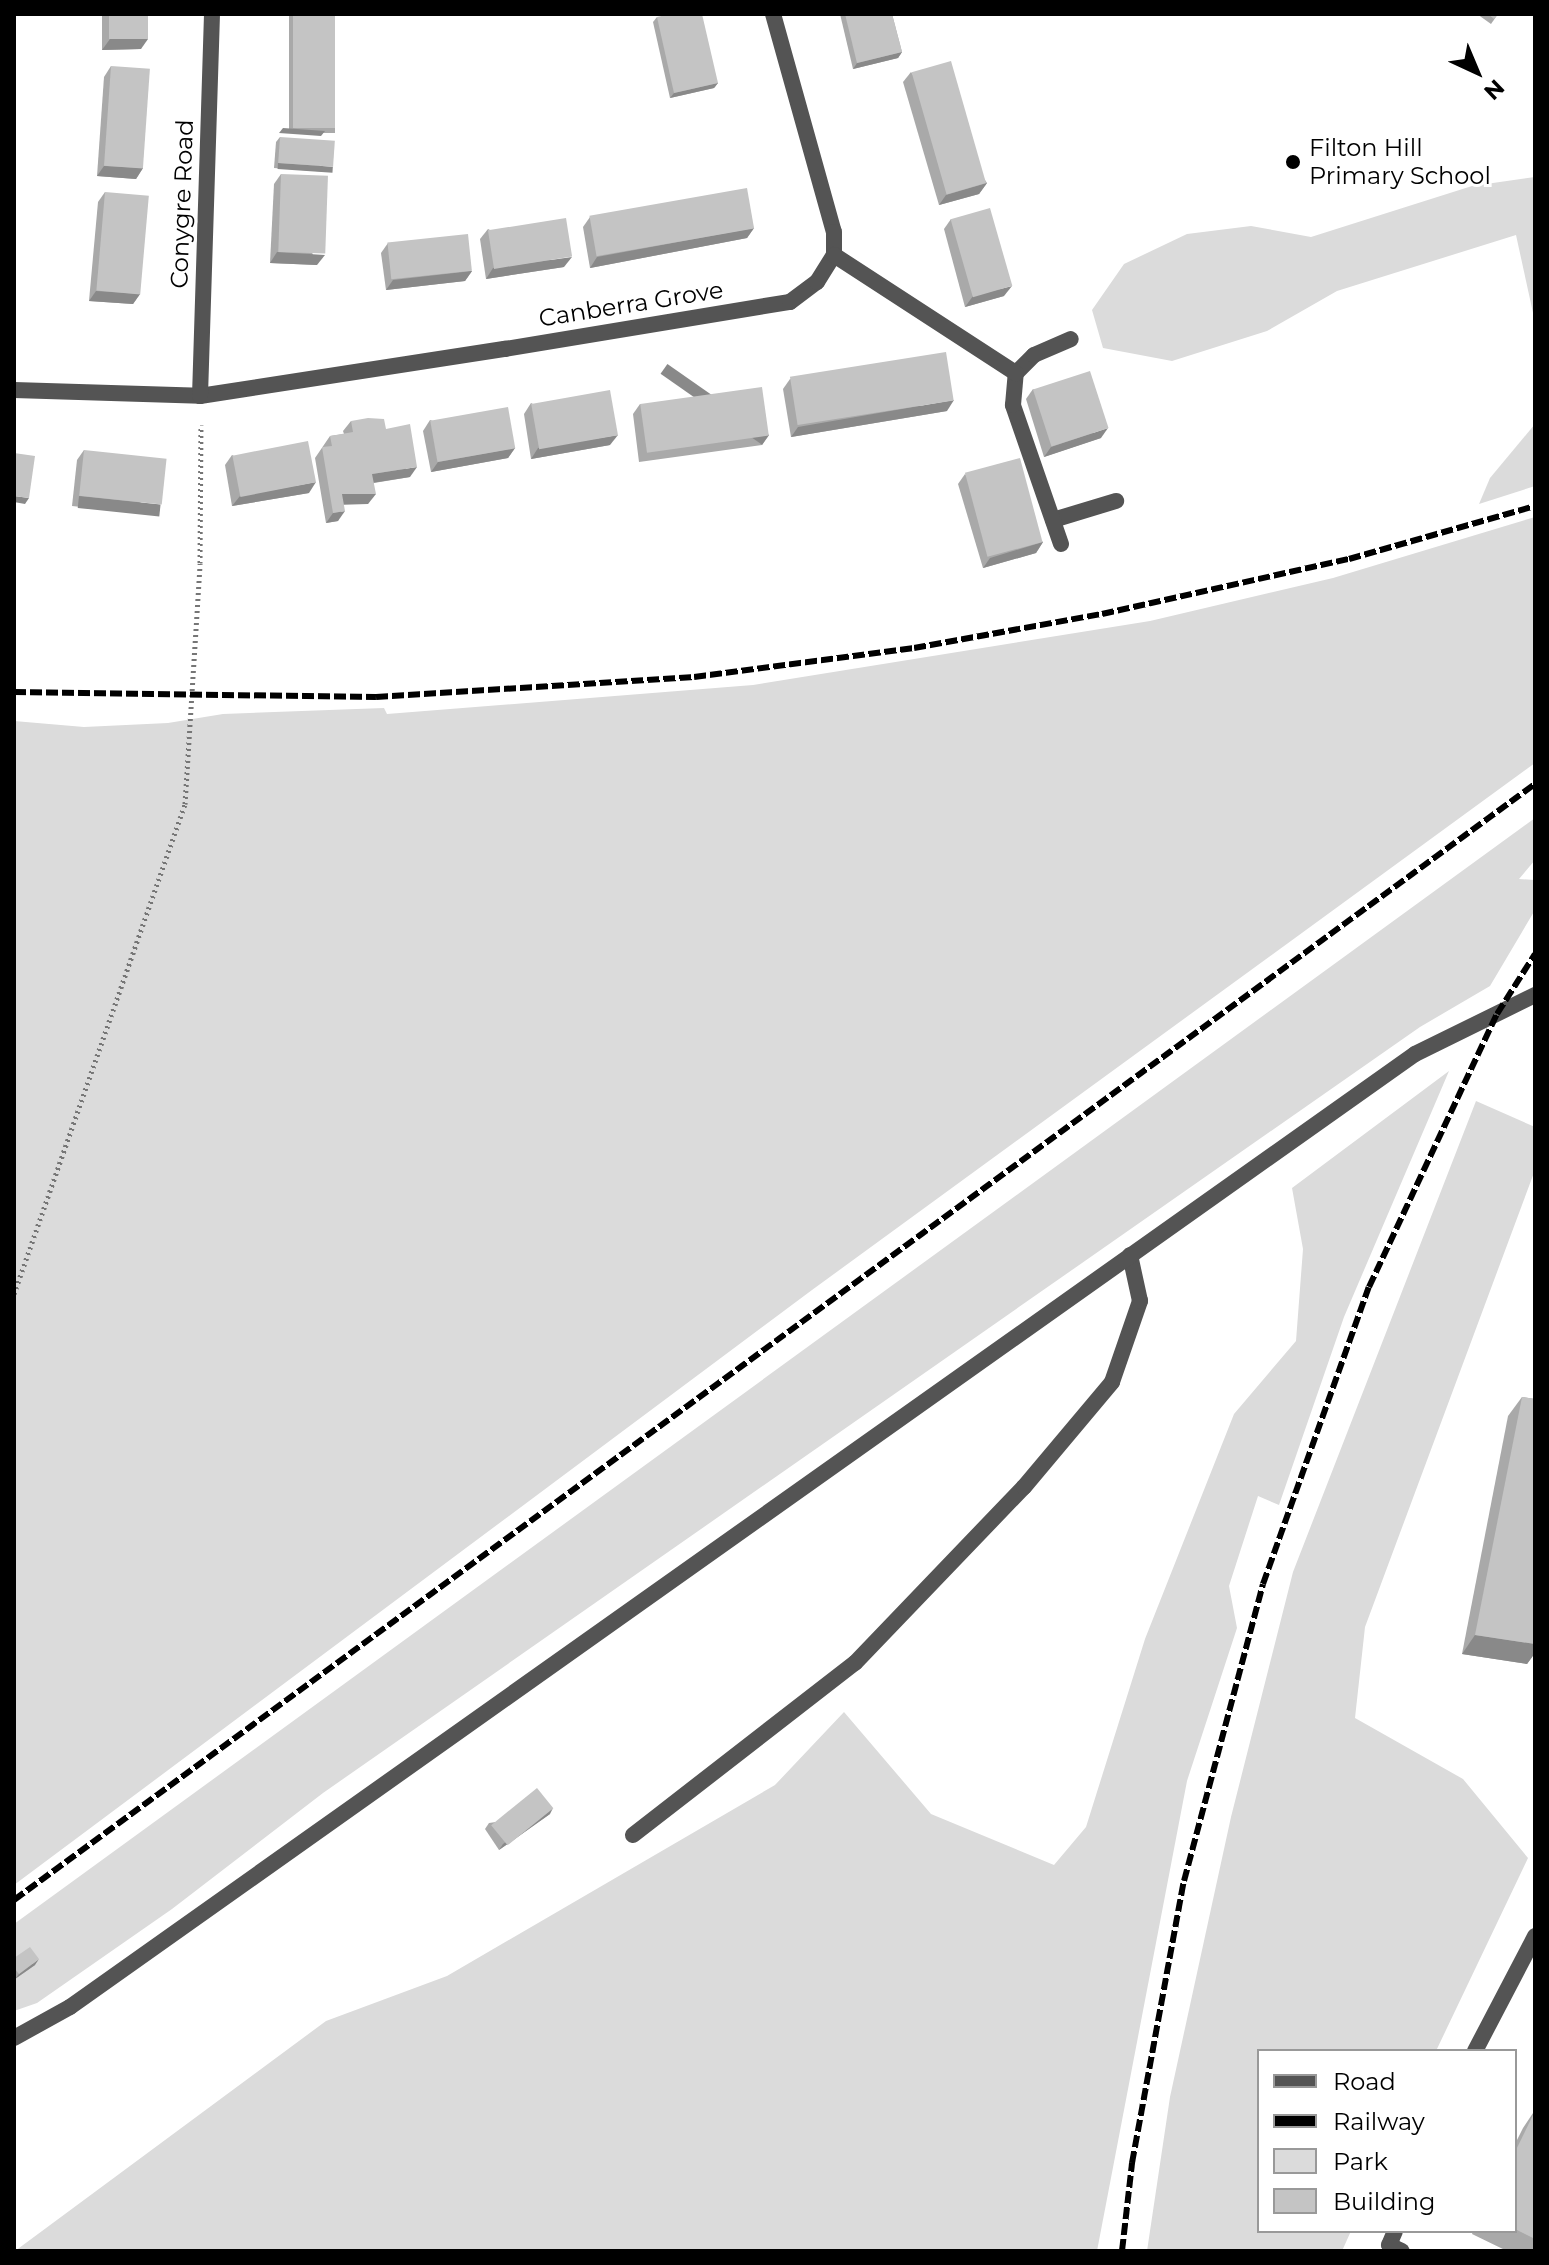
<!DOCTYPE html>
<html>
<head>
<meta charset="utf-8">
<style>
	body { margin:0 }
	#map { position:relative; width:1549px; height:2265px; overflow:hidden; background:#fff; font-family:Montserrat,sans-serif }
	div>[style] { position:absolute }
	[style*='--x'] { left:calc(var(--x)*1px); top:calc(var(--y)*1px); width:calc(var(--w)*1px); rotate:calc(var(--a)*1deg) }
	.green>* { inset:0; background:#dbdbdb }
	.path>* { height:5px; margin-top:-2.5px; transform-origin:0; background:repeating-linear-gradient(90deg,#767676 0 2px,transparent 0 6px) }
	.service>* { height:16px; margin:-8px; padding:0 8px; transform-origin:8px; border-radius:8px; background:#545454 }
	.minor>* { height:16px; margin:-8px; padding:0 8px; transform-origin:8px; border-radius:8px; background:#545454 }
	.rail>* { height:6px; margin-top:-3px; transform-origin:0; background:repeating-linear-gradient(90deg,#000 0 12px,transparent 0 16px) }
	.wall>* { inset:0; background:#a9a9a9; transform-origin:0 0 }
	.shaded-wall>* { inset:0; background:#898989; transform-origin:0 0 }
	.building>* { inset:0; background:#c4c4c4; transform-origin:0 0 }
	.dots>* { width:22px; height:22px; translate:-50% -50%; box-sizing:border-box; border:4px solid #fff; border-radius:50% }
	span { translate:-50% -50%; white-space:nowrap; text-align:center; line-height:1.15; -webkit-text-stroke:6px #fff; paint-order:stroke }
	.poi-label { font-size:24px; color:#000 }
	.left { translate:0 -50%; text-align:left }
	.street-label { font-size:24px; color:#000 }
	.frame { position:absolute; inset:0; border:16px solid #000; pointer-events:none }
	.legend { position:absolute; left:1257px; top:2049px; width:260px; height:184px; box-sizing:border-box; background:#fff; border:2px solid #999; margin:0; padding:10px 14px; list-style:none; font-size:24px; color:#000 }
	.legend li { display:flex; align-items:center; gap:16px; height:40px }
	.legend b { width:40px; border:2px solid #999 }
	.north { position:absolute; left:1437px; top:32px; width:80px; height:80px; -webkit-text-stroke:6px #fff; paint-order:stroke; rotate:136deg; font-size:22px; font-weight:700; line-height:32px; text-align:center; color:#000 }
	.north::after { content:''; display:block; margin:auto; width:28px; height:36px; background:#000; clip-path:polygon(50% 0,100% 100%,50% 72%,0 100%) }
</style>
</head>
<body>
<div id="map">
	<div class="green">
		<div style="clip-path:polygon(1535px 177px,1535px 322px,1516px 235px,1337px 291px,1267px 331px,1172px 361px,1103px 348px,1092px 310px,1124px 264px,1187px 234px,1251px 226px,1311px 237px,1472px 186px)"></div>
		<div style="clip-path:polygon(1535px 424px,1535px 486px,1479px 504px,1490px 478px)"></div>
		<div style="clip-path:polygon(1535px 517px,1535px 763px,812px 1290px,14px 1885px,14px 721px,84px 727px,168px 723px,223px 714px,384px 708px,387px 714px,753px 685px,1150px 621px,1333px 578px)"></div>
		<div style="clip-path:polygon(1535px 818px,1535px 860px,1519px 879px,1535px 880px,1535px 910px,1490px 986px,1420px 1027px,323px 1793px,172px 1909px,37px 2003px,14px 2011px,14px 1924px)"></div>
		<div style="clip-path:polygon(1449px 1071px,1344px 1317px,1279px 1505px,1258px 1496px,1229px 1586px,1237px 1628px,1187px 1781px,1097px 2251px,15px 2251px,326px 2021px,447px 1976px,775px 1785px,844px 1712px,931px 1814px,1054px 1865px,1086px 1827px,1145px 1639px,1234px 1414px,1296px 1341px,1303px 1249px,1292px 1188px)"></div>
		<div style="clip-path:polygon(1476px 1101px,1535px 1127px,1535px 1170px,1365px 1627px,1355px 1718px,1463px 1779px,1528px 1858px,1436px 2051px,1259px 2051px,1259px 2231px,1351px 2231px,1342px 2251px,1147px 2251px,1170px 2097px,1231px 1817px,1293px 1572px)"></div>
	</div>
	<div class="path">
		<div style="--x:14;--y:1294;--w:519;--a:-70.76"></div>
		<div style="--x:185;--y:804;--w:241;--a:-86.4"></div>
		<div style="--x:200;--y:563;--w:138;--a:-89.6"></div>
	</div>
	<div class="service">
		<div style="--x:1053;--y:520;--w:66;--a:-16.8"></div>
		<div style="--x:1061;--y:544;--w:147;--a:-109.1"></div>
		<div style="--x:1013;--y:405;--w:32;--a:-85"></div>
		<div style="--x:1016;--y:373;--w:25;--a:-45"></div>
		<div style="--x:1034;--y:355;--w:40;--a:-23.4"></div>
		<div style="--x:633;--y:1835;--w:281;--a:-37.8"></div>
		<div style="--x:855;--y:1663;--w:244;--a:-46.2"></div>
		<div style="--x:1024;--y:1487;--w:137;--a:-50"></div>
		<div style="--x:1112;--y:1382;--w:86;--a:-70.9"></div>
		<div style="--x:1140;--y:1301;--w:47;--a:-102.3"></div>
		<div style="--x:14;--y:2038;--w:64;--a:-29"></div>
		<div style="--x:70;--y:2007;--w:1648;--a:-35.32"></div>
		<div style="--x:1415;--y:1054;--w:134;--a:-26.2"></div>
		<div style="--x:1475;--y:2051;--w:130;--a:-62.4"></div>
		<div style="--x:1395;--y:2231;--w:15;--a:113"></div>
		<div style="--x:1389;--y:2245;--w:14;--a:25"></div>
	</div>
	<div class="minor">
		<div style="--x:773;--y:14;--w:226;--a:74.4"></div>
		<div style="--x:834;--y:232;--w:23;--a:90"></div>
		<div style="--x:14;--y:390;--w:186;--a:1.8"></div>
		<div style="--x:200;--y:396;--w:309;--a:-8.8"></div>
		<div style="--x:505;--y:349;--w:289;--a:-9.4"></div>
		<div style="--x:790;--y:302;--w:34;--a:-37"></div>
		<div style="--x:817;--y:282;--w:32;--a:-58"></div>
		<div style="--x:834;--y:255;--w:217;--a:33"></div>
		<div style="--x:200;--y:396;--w:382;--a:-88.2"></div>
	</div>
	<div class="rail">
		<div style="--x:14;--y:692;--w:362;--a:0.8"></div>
		<div style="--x:376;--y:697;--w:319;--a:-3.6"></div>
		<div style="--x:694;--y:677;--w:222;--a:-7.5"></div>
		<div style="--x:914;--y:648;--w:191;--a:-10.3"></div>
		<div style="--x:1102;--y:614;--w:253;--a:-12.6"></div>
		<div style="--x:1349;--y:559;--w:193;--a:-15.9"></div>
		<div style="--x:14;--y:1900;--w:1887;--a:-36.27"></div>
		<div style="--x:1122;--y:2251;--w:89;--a:-83.5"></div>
		<div style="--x:1132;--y:2163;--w:287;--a:-79.6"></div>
		<div style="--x:1184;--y:1881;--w:307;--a:-75.1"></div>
		<div style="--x:1263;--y:1584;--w:315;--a:-70.4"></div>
		<div style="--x:1369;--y:1287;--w:302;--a:-64.9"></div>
		<div style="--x:1497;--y:1014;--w:71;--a:-57.7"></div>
	</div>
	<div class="wall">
		<div style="clip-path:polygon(102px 14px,148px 14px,141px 49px,102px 50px)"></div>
		<div style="left:289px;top:14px;width:46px;height:119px"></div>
		<div style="clip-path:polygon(840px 14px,892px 14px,902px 52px,898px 58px,853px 69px)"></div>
		<div style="clip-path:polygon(1477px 14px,1498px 14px,1491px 24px)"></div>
		<div style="clip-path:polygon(657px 17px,718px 83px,714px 88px,670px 98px,653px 22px)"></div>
		<div style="clip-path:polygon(111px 66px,143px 168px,136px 179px,97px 176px,104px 77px)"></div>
		<div style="clip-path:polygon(911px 72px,987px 183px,979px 194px,939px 205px,903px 82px)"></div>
		<div style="clip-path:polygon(280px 137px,329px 172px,274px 168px,276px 142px)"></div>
		<div style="clip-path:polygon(281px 174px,317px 265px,270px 263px,274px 184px)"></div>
		<div style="clip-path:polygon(105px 192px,140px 294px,133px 304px,89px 301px,98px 202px)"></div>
		<div style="clip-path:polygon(590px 217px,754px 228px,747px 238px,590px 268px,583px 227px)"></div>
		<div style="clip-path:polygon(951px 219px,1004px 296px,965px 307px,944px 229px)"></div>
		<div style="clip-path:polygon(488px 229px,564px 267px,486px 279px,480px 239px)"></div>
		<div style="clip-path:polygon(388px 243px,472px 271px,465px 281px,386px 290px,381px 253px)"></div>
		<div style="clip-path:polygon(790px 379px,947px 411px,791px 437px,783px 389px)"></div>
		<div style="clip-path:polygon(1033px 389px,1101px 438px,1044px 457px,1026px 399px)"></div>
		<div style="clip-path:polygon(531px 403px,610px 445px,531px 459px,524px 414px)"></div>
		<div style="clip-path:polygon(640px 404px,769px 435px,762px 445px,639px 462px,633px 414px)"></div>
		<div style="clip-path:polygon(430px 420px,515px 448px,508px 458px,431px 472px,423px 431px)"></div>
		<div style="clip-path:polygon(351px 421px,386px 429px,410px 477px,374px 483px,368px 504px,344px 504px,338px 521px,326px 523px,315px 458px,330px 436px,344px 434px,343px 431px)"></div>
		<div style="clip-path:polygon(84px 450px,154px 515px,72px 506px,77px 460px)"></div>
		<div style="clip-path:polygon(232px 455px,309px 493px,232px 506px,225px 465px)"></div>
		<div style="clip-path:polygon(965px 474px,1043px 542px,1036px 553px,983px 568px,958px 484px)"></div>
		<div style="clip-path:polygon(1522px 1397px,1535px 1399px,1535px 1653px,1527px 1664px,1462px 1654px,1508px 1416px)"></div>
		<div style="clip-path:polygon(550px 1814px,499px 1850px,485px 1829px,489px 1823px)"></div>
		<div style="clip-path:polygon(14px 1958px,35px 1965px,15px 1979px,14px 1978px)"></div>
		<div style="clip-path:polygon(1535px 2110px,1535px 2251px,1507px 2251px,1472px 2234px,1473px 2231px,1515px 2231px,1515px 2144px,1523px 2128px)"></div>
	</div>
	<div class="shaded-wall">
		<div style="clip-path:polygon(110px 39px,148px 39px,141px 49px,102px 50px)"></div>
		<div style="clip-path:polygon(902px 52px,898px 58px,853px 69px,857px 63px)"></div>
		<div style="clip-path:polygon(718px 83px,714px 88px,670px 98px,674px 93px)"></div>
		<div style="clip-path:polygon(283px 128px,325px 131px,321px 136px,279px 133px)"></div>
		<div style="left:278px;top:163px;width:55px;height:6px;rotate:4deg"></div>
		<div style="clip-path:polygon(104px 166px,143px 168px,136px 179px,97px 176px)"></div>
		<div style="clip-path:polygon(987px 183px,979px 194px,939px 205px,946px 195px)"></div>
		<div style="clip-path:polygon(754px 228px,747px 238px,590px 268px,597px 257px)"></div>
		<div style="clip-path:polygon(277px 252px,325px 255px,317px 265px,270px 263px)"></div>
		<div style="clip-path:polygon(572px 257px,564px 267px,486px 279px,493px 268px)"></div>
		<div style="clip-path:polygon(472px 271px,465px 281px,386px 290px,393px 280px)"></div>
		<div style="clip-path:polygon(1012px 286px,1004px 296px,965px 307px,973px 296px)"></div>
		<div style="clip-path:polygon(96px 291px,140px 294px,133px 304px,89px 301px)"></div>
		<div style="clip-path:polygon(954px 400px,947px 411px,791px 437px,798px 427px)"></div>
		<div style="clip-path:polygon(1108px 428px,1101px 438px,1044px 457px,1051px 447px)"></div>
		<div style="clip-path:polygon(618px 435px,610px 445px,531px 459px,538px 448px)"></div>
		<div style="left:769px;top:435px;width:12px;height:124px;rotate:125deg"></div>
		<div style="clip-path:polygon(515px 448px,508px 458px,431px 472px,438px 462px)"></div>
		<div style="clip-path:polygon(417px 467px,410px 477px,365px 484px,372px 474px)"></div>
		<div style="clip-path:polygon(316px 482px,309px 493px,232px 506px,240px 496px)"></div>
		<div style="clip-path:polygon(342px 494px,376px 494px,368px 504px,335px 505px)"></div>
		<div style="clip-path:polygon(14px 496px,29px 498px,25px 504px,14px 502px)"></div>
		<div style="left:79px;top:496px;width:82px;height:12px;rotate:6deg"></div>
		<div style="clip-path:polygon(345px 511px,338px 521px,326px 523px,333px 513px)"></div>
		<div style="clip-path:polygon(1043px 542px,1036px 553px,983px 568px,990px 558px)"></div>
		<div style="clip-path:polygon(1475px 1635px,1535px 1644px,1535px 1653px,1527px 1664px,1462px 1654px)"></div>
		<div style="clip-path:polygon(553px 1808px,550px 1814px,499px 1850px,503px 1844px)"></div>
		<div style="clip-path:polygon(39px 1959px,35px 1965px,15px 1979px,19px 1974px)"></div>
	</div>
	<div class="building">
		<div style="left:109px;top:14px;width:39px;height:25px"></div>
		<div style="left:293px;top:14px;width:42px;height:114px"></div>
		<div style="clip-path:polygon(670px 14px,702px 14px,718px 83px,674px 93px,657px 17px)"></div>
		<div style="clip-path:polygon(845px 14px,892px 14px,902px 52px,857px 63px)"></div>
		<div style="clip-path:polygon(1488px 14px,1498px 14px,1494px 19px)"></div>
		<div style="left:951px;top:61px;width:127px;height:41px;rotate:74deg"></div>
		<div style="left:111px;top:66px;width:39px;height:100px;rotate:4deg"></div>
		<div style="left:280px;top:137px;width:55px;height:26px;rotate:4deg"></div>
		<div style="left:281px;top:174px;width:47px;height:78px;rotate:2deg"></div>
		<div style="left:747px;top:188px;width:41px;height:160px;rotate:80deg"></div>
		<div style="left:105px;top:192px;width:44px;height:99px;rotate:5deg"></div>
		<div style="left:990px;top:208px;width:81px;height:41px;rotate:74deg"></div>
		<div style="left:566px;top:218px;width:39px;height:79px;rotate:81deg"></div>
		<div style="left:468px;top:234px;width:37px;height:81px;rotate:84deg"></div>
		<div style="left:946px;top:352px;width:49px;height:158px;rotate:81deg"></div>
		<div style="left:1090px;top:371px;width:60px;height:60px;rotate:72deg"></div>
		<div style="left:762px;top:387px;width:49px;height:123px;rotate:82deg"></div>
		<div style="left:610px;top:390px;width:46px;height:80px;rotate:80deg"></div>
		<div style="left:508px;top:407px;width:42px;height:79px;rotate:80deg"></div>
		<div style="clip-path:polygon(368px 418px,384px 419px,386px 429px,410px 424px,417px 467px,372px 474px,376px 494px,342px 494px,345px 511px,333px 513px,322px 447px,332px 446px,330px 436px,353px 432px,351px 421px)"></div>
		<div style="left:308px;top:441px;width:42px;height:77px;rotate:79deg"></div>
		<div style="left:84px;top:450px;width:83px;height:46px;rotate:6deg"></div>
		<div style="clip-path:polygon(14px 453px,35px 456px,29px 498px,14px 496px)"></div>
		<div style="left:1020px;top:458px;width:87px;height:57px;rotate:75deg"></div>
		<div style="clip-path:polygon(1522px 1397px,1535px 1399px,1535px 1644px,1475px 1635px)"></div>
		<div style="left:537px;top:1788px;width:26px;height:59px;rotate:51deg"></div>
		<div style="clip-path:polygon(30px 1947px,39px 1959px,19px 1974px,14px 1968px,14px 1958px)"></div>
		<div style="clip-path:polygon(1535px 2111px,1535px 2239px,1515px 2229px,1515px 2152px)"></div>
	</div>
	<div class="dots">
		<div style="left:1293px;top:162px;background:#000"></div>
	</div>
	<div class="poi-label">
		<span class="left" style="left:1309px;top:162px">Filton Hill<br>Primary School</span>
	</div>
	<div class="street-label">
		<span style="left:182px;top:204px;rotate:-88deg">Conygre Road</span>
		<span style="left:631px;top:304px;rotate:-9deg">Canberra Grove</span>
	</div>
	<div class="frame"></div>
	<ul class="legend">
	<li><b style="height:10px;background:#545454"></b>Road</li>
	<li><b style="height:10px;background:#000"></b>Railway</li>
	<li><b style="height:22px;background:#dbdbdb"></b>Park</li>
	<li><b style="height:22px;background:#c4c4c4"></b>Building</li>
	</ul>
	<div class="north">N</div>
</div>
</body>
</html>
